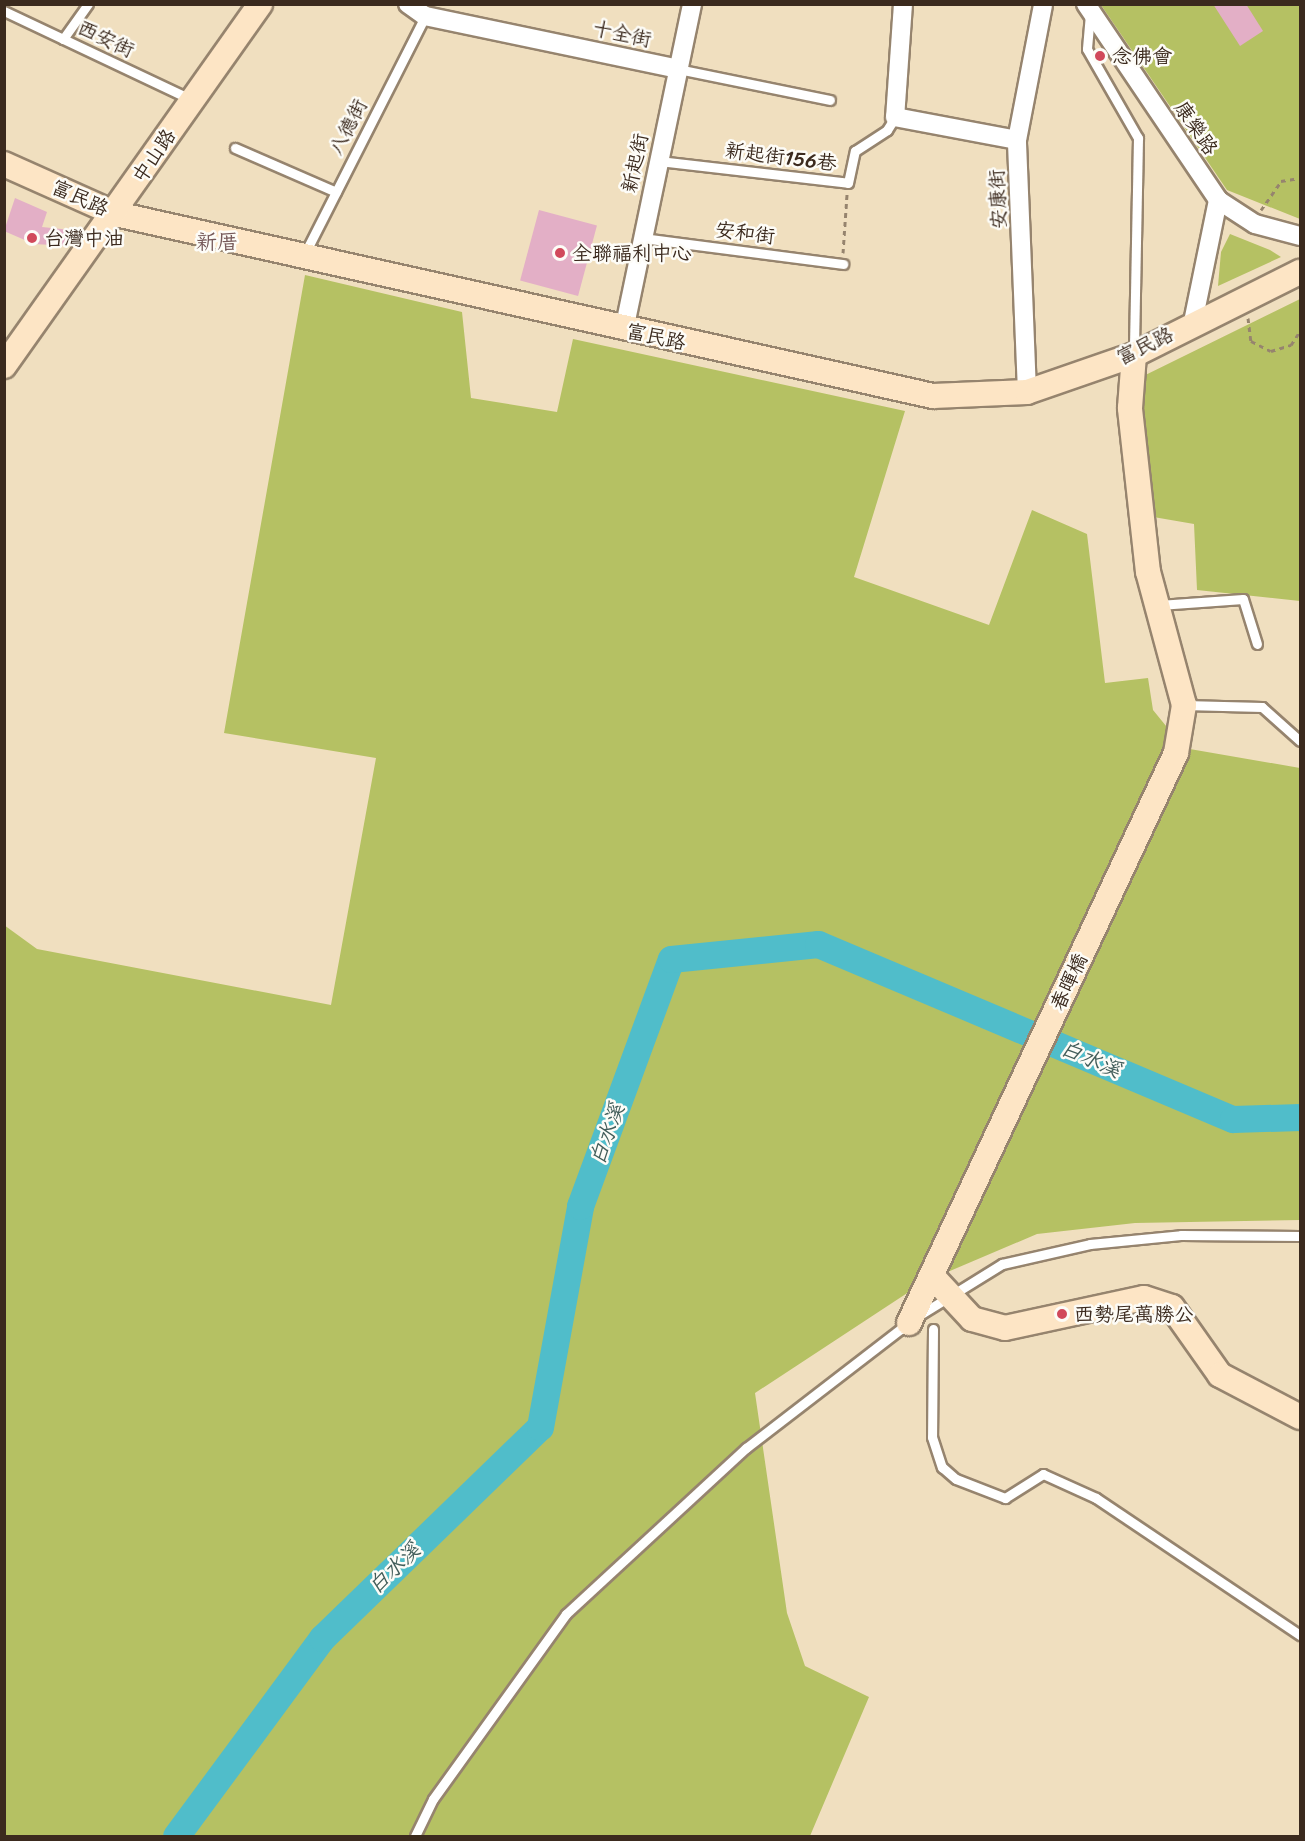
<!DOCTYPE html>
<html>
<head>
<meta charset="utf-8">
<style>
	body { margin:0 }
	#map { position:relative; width:1305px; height:1841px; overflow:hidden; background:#f0dfbf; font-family:Sriracha,"LXGW WenKai TC",sans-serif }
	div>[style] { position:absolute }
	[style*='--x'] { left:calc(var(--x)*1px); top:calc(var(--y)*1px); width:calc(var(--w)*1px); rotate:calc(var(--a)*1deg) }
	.green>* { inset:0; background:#b5c163 }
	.river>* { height:27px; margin:-13.5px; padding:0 13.5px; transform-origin:13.5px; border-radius:13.5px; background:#50bdca }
	.building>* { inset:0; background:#e3afc6; transform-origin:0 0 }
	.path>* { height:3px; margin-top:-1.5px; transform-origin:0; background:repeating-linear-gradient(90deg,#96846e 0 4.5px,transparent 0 9px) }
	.roads { filter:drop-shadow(2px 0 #96846e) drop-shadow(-2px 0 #96846e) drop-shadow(0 2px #96846e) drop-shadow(0 -2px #96846e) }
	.lane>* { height:9px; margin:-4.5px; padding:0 4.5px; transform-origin:4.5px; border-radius:4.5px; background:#fff }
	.street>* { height:18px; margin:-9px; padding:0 9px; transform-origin:9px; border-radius:9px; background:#fff }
	.secondary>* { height:24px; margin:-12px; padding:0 12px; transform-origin:12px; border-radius:12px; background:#fde5c5 }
	.dots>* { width:16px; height:16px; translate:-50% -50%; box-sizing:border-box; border:3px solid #fdfcf7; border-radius:50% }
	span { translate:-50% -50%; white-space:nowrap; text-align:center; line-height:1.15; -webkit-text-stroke:5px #fdfcf7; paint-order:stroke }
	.street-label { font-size:20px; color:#3b2a1e }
	.poi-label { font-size:20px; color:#3b2a1e }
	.left { translate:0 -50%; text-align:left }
	.neighbourhood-label { font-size:21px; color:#765959 }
	.water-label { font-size:21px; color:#425d5a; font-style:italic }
	.frame { position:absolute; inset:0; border:6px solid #3b2a1e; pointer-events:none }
</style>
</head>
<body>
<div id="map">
	<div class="green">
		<div style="clip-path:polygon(1101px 5px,1300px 5px,1300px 219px,1227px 190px)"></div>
		<div style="clip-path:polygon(1230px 234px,1270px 250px,1281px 257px,1218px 286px,1221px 252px)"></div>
		<div style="clip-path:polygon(305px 275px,462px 312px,471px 398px,557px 412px,573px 339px,905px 411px,854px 577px,989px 625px,1032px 510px,1087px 534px,1105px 683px,1148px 678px,1153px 710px,1184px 748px,1300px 768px,1300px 1220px,1135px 1223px,1037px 1234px,924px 1282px,755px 1393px,787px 1613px,805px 1666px,869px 1697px,810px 1836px,5px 1836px,4px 925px,37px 949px,331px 1005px,376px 758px,224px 733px)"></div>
		<div style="clip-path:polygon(1300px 299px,1300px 601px,1197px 590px,1194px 524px,1136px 514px,1121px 387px)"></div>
	</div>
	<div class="river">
		<div style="--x:176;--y:1836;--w:246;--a:-53.6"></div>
		<div style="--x:322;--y:1638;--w:303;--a:-44.1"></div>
		<div style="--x:540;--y:1427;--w:225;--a:-79.7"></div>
		<div style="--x:580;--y:1206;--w:263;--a:-69.8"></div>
		<div style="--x:671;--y:959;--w:148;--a:-5.8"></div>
		<div style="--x:818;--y:944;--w:450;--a:22.9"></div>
		<div style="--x:1233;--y:1119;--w:67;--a:-1.7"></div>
	</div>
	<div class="building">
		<div style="clip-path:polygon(1213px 4px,1246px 4px,1263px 31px,1240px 46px)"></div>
		<div style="clip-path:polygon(15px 198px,47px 212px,42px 227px,71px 230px,70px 246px,34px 244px,4px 231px)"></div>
		<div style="left:539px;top:210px;width:60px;height:73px;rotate:15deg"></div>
	</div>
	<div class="path">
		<div style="--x:1261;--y:210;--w:35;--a:-55"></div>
		<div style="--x:1281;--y:181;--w:19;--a:-9"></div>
		<div style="--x:843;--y:253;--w:59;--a:-86.1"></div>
		<div style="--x:1248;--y:318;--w:23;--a:83"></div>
		<div style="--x:1251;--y:341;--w:22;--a:27"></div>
		<div style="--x:1271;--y:351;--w:21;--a:-17"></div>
		<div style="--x:1291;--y:345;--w:17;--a:-57"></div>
	</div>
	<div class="roads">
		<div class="lane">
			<div style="--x:4;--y:11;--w:208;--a:25.3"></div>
			<div style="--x:1090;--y:14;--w:35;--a:95"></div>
			<div style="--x:1087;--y:49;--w:103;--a:60.2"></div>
			<div style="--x:1138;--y:138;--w:214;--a:91.1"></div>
			<div style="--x:63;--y:39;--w:43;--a:-54.5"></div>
			<div style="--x:678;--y:69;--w:155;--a:11.5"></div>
			<div style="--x:235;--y:148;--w:110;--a:23.5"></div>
			<div style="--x:659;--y:161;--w:190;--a:6.6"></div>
			<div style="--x:848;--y:183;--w:33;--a:-78"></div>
			<div style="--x:855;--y:151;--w:38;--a:-33"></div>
			<div style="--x:887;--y:130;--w:15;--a:-58"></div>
			<div style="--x:643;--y:238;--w:202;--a:7.4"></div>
			<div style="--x:304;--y:255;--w:268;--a:-63.1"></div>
			<div style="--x:1159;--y:605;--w:84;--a:-4.1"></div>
			<div style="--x:1243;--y:599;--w:47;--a:72.7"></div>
			<div style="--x:1184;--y:705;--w:78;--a:1.5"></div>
			<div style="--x:1262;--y:707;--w:51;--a:41.8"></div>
			<div style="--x:918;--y:1316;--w:99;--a:-31.8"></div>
			<div style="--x:1002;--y:1264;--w:90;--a:-12.8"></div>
			<div style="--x:1090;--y:1244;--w:91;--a:-5.6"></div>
			<div style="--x:1181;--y:1235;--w:119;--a:0.5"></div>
			<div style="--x:933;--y:1329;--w:108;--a:90.5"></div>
			<div style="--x:932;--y:1437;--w:32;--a:72"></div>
			<div style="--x:942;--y:1467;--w:18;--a:41"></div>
			<div style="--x:956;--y:1479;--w:53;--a:21.2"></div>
			<div style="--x:1005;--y:1498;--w:45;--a:-32.3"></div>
			<div style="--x:1043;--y:1474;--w:58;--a:24.4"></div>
			<div style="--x:1096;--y:1498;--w:246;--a:33.9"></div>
			<div style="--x:415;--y:1836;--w:41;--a:-64.1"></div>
			<div style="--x:433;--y:1799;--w:228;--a:-54.3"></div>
			<div style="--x:566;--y:1614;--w:245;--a:-42.7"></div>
			<div style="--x:746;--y:1448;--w:203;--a:-37.6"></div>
		</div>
		<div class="street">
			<div style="--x:408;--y:4;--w:21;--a:35"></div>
			<div style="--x:425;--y:16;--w:258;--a:11.8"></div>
			<div style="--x:903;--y:4;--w:113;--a:94"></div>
			<div style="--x:895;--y:117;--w:124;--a:10.7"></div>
			<div style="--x:1086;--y:4;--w:236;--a:56"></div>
			<div style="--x:1218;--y:200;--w:44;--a:33"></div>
			<div style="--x:1255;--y:224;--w:47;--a:14.9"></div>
			<div style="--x:1193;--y:322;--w:125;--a:-78.4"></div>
			<div style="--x:624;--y:330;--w:333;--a:-78.2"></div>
			<div style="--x:1027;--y:392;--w:252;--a:-92.3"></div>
			<div style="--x:1017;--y:140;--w:137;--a:-79.1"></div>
		</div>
		<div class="secondary">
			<div style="--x:4;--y:164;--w:123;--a:24.1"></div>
			<div style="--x:116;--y:214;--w:837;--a:12.56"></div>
			<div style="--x:933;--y:396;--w:94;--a:-2.4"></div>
			<div style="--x:1027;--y:392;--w:113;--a:-19.1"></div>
			<div style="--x:1134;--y:355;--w:186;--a:-26.6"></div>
			<div style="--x:4;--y:366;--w:443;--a:-54.7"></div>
			<div style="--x:933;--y:1277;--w:57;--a:47.1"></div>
			<div style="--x:972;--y:1319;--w:34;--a:15"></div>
			<div style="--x:1005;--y:1328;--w:142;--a:-12.2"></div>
			<div style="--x:1144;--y:1298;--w:29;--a:18"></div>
			<div style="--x:1172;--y:1307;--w:83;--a:54.8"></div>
			<div style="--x:1220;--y:1375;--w:90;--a:27.7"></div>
			<div style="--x:909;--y:1323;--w:629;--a:-64.9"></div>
			<div style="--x:1176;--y:753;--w:49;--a:-80.5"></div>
			<div style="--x:1184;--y:705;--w:138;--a:-105.1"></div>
			<div style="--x:1148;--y:572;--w:165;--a:-96.3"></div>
			<div style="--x:1130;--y:408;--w:53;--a:-85.7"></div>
		</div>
	</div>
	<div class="dots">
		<div style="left:1100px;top:56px;background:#d1495b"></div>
		<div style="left:32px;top:238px;background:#d1495b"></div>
		<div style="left:560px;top:253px;background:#d1495b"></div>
		<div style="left:1062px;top:1314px;background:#d1495b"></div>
	</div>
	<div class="street-label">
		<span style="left:622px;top:34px;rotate:12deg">十全街</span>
		<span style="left:106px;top:39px;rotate:25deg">西安街</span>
		<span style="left:348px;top:127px;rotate:-63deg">八德街</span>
		<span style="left:1196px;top:128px;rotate:56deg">康樂路</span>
		<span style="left:154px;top:156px;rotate:-56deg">中山路</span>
		<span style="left:781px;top:157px;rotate:7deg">新起街156巷</span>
		<span style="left:635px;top:163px;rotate:-78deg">新起街</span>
		<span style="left:80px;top:198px;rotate:24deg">富民路</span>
		<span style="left:998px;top:199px;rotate:-93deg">安康街</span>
		<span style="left:745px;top:233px;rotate:7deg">安和街</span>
		<span style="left:656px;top:337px;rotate:12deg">富民路</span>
		<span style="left:1145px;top:346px;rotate:-26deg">富民路</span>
		<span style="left:1069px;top:982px;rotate:-65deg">春暉橋</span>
	</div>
	<div class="poi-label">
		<span class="left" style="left:1112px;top:56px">念佛會</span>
		<span class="left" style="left:44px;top:238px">台灣中油</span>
		<span class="left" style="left:572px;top:253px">全聯福利中心</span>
		<span class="left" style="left:1074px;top:1314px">西勢尾萬勝公</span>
	</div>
	<div class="neighbourhood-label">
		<span style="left:217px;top:242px">新厝</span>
	</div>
	<div class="water-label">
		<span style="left:1091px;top:1059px;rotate:23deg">白水溪</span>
		<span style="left:607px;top:1134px;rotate:-70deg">白水溪</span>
		<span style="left:394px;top:1568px;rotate:-44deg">白水溪</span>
	</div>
	<div class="frame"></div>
</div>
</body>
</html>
